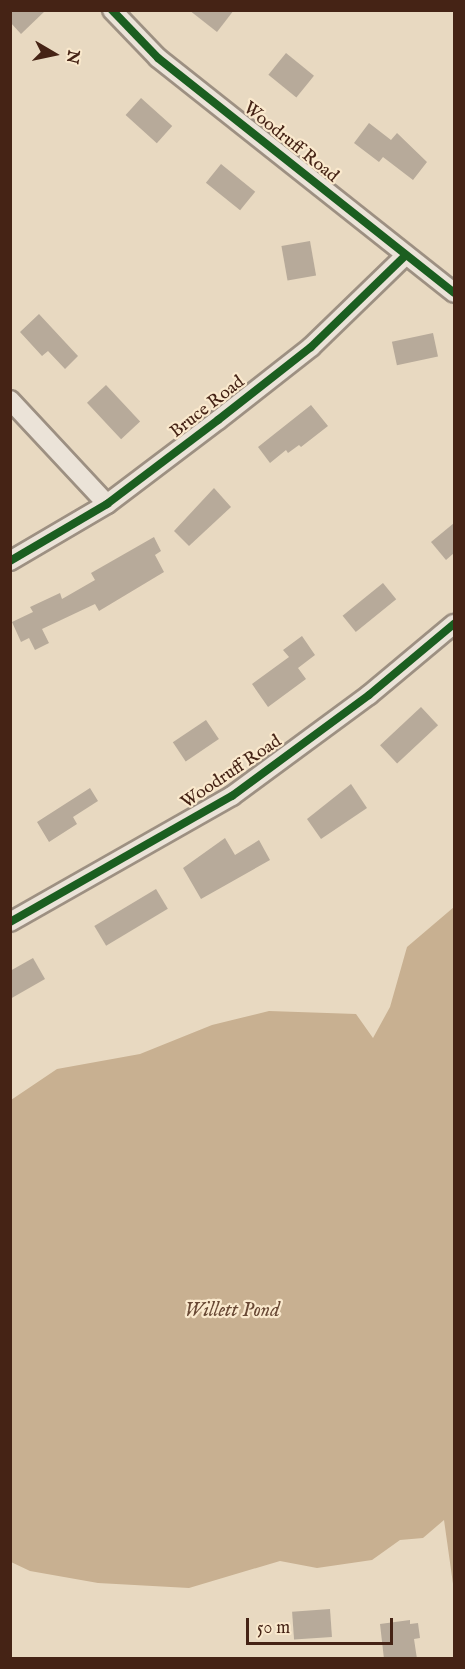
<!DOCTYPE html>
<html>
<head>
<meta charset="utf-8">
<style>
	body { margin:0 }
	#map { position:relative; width:465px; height:1669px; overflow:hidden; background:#e8d9c1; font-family:"IM FELL English",serif }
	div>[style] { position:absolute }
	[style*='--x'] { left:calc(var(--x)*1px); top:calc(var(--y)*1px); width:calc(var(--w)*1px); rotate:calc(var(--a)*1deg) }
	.water>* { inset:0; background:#c8b091 }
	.building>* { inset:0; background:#b7aa9a; transform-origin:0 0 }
	.roads { filter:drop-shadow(2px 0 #9d9082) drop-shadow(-2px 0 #9d9082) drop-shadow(0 2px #9d9082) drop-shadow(0 -2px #9d9082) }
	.street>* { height:18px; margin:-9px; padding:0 9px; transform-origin:9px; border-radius:9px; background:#ebe3d8 }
	.cycleway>* { height:8px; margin:-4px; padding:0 4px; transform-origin:4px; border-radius:4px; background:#1b5e20 }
	span { translate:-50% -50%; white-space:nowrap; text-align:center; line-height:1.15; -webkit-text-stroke:4.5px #fae9cd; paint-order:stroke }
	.street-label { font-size:18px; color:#452315 }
	.water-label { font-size:20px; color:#684834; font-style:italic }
	.frame { position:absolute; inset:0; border:12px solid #452315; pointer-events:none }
	.north { position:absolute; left:24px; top:24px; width:60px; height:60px; -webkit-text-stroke:4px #fae9cd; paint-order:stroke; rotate:99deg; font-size:16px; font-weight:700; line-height:24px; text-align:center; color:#452315 }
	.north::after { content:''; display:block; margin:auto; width:21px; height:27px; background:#452315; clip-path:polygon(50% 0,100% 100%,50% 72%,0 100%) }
	.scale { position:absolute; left:246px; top:1618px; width:147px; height:27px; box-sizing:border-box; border:3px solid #452315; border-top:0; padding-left:8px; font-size:18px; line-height:21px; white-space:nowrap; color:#452315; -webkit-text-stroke:4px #fae9cd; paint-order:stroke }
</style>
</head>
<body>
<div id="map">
	<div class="water">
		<div style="clip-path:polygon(454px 907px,454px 1591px,444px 1520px,423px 1538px,400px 1540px,372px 1560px,317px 1568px,280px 1561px,189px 1588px,98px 1583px,30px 1571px,11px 1562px,11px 1100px,57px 1069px,140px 1054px,212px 1025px,269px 1011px,356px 1014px,373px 1038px,390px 1007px,407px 947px)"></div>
	</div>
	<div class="building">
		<div style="clip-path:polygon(10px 10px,46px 10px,21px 34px,10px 22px)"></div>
		<div style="clip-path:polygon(189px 10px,234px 10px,217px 32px)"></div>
		<div style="left:286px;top:53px;width:36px;height:28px;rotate:39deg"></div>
		<div style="left:141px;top:98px;width:42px;height:23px;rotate:42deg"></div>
		<div style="clip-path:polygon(369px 123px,391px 140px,397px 133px,427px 162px,413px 180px,383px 157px,379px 162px,354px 143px)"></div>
		<div style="left:221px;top:164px;width:44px;height:24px;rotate:39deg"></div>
		<div style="left:310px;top:241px;width:35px;height:29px;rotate:80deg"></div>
		<div style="clip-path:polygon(39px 314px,78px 356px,65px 369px,48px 351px,42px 356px,20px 332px)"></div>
		<div style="left:433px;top:333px;width:24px;height:42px;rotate:78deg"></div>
		<div style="left:106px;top:385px;width:50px;height:26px;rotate:47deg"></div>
		<div style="clip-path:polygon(311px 405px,328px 426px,301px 447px,299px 445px,288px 453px,286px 450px,270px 463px,258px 447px)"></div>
		<div style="clip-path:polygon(214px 488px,231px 507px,189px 546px,174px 531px)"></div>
		<div style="clip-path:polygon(454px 523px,454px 553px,446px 560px,431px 542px)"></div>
		<div style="clip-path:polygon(154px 537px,161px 551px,155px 555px,164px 572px,99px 611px,95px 604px,42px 629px,49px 643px,35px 650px,29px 638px,21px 642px,12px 622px,33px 612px,30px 607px,60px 593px,62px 599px,95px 580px,91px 573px)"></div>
		<div style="left:383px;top:583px;width:21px;height:52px;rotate:51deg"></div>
		<div style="clip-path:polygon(302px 636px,315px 655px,298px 668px,306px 679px,268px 707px,252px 684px,289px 657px,283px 650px)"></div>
		<div style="left:421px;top:707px;width:25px;height:56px;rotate:47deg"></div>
		<div style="left:206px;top:720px;width:23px;height:40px;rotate:56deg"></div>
		<div style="clip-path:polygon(351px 784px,367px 808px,321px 839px,307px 819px)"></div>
		<div style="clip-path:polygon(90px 788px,98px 801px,73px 817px,77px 824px,49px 842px,37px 822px)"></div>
		<div style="clip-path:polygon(225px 838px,235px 855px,259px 840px,270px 860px,201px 899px,183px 868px)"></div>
		<div style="left:156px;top:889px;width:23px;height:72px;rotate:59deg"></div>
		<div style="clip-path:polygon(33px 958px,45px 979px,10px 999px,10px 971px)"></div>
		<div style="left:330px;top:1609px;width:28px;height:38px;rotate:86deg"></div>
		<div style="clip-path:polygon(410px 1620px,410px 1624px,418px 1623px,420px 1638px,414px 1639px,417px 1659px,384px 1659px,380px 1624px)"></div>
	</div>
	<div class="roads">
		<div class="street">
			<div style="--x:112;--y:10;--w:66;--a:46.2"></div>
			<div style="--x:158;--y:58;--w:378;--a:38.4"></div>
			<div style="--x:10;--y:400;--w:142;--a:47"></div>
			<div style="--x:10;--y:561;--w:113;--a:-30.4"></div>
			<div style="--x:107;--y:504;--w:139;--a:-37.1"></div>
			<div style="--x:218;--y:420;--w:118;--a:-38.1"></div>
			<div style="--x:311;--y:347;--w:132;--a:-44.1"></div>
			<div style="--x:10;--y:922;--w:255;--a:-29.6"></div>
			<div style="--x:232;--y:796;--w:170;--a:-36.4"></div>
			<div style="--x:369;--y:695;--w:111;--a:-39.9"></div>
		</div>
	</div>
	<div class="cycleway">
		<div style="--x:112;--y:10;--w:66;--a:46.2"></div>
		<div style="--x:158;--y:58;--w:378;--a:38.4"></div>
		<div style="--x:10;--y:561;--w:113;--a:-30.4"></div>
		<div style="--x:107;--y:504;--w:139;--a:-37.1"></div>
		<div style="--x:218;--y:420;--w:118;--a:-38.1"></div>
		<div style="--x:311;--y:347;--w:132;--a:-44.1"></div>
		<div style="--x:10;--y:922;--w:255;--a:-29.6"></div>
		<div style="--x:232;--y:796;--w:170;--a:-36.4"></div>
		<div style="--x:369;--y:695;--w:111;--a:-39.9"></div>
	</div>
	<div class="street-label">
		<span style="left:290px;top:143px;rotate:39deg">Woodruff Road</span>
		<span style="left:208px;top:408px;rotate:-38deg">Bruce Road</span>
		<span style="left:232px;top:773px;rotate:-34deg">Woodruff Road</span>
	</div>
	<div class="water-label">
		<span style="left:232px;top:1310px">Willett Pond</span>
	</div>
	<div class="frame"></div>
	<div class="north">N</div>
	<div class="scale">50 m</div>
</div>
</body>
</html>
